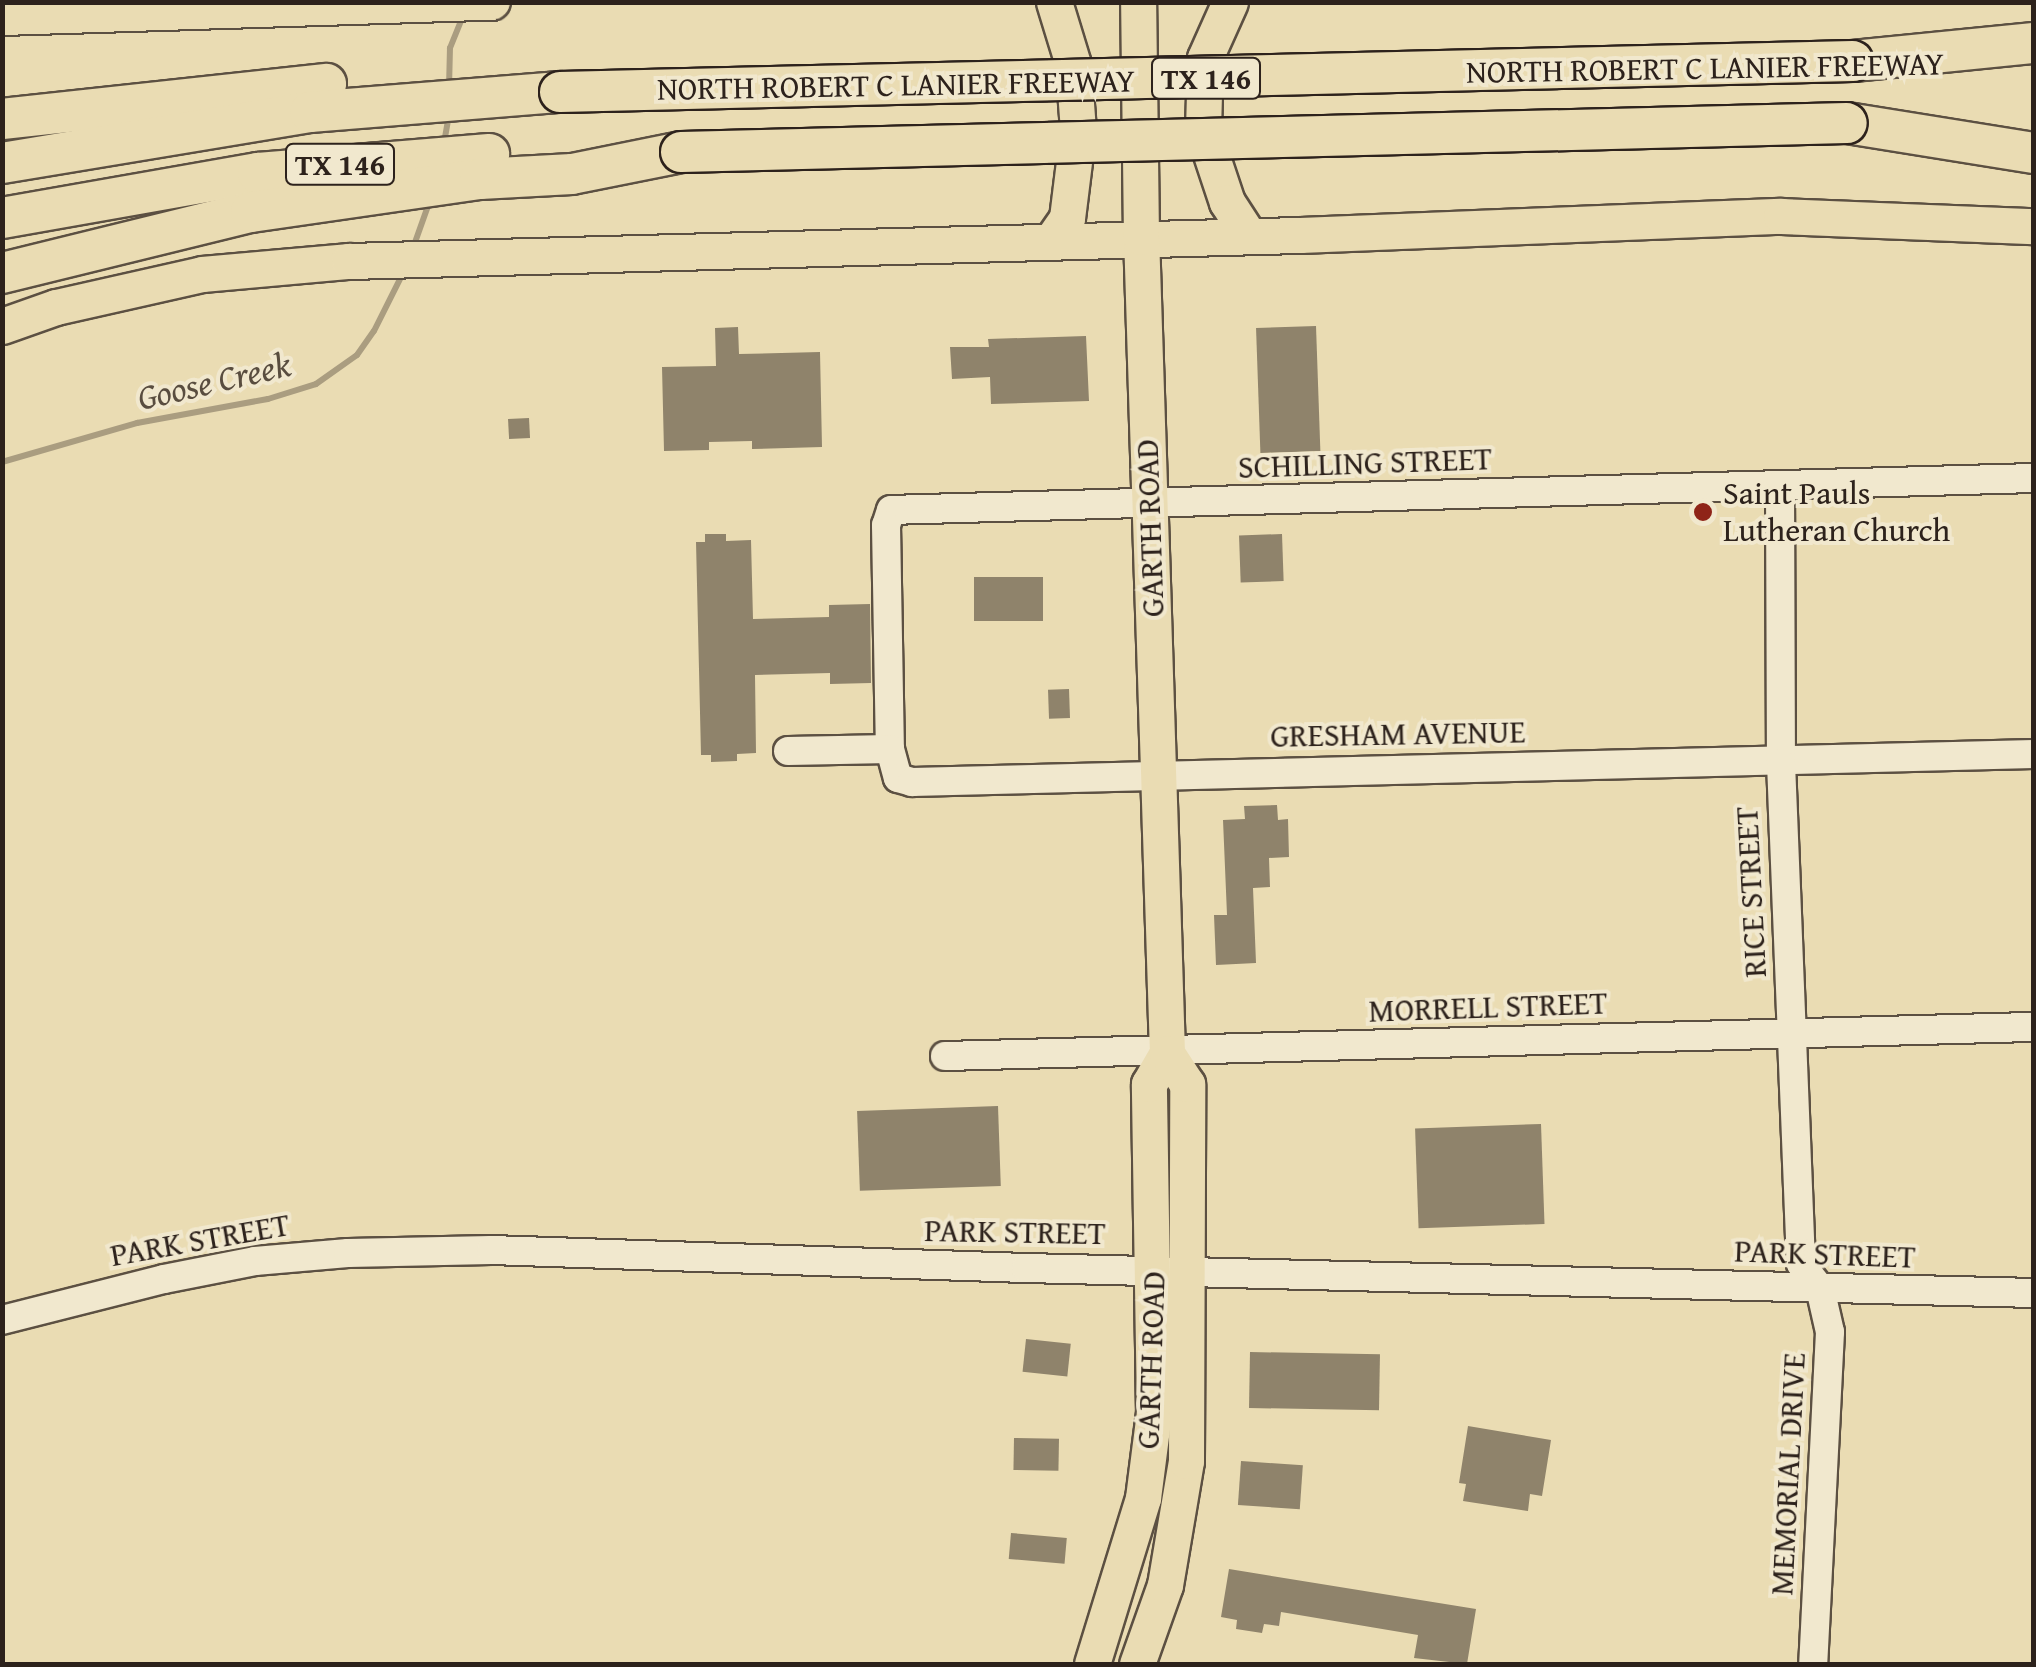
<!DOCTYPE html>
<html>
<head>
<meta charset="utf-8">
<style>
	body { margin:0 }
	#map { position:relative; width:2036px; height:1667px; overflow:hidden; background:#eadcb3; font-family:"Gentium Book Plus",serif }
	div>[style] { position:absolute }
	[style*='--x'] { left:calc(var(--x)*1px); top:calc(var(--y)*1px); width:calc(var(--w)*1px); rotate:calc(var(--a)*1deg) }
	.stream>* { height:6px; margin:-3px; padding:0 3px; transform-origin:3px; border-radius:3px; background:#aa9d80 }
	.building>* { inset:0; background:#8f836b; transform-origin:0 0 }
	.roads { filter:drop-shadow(2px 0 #5c5042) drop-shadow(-2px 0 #5c5042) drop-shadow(0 2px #5c5042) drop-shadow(0 -2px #5c5042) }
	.minor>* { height:28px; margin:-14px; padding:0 14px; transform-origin:14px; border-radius:14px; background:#f1e8ce }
	.major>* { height:35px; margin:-17.5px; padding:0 17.5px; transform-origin:17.5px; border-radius:17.5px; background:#eadcb3 }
	.highway>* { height:40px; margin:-20px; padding:0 20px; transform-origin:20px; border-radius:20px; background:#eadcb3 }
	.bridges { filter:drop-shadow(2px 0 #2d221c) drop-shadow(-2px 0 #2d221c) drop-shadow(0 2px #2d221c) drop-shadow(0 -2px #2d221c) }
	.highway-bridge>* { height:40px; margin:-20px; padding:0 20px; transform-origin:20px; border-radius:20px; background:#eadcb3 }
	.dots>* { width:28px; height:28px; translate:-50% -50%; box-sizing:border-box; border:5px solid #f1e8ce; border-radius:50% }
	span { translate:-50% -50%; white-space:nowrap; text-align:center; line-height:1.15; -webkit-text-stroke:8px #f1e8ce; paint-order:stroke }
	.shield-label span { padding:2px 8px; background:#f1e8ce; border:2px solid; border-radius:8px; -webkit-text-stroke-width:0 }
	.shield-label { font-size:30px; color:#2d221c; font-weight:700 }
	.street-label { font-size:32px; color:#2d221c }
	.poi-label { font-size:32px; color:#2d221c }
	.left { translate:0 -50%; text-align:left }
	.water-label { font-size:35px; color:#594d3f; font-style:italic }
	.frame { position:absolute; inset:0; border:5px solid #2d221c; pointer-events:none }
</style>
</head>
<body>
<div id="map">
	<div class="stream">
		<div style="--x:449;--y:88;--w:40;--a:-88.6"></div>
		<div style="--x:450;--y:48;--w:38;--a:-68"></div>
		<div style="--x:444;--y:143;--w:27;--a:-80"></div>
		<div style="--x:413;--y:248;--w:48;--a:-70.4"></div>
		<div style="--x:2;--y:462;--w:141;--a:-16.1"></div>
		<div style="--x:137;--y:423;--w:133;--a:-10.4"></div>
		<div style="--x:268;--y:399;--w:50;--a:-17.4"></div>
		<div style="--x:316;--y:384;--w:50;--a:-35.3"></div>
		<div style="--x:357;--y:355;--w:29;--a:-55"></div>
		<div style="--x:374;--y:331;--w:65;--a:-63.4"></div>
	</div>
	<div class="building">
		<div style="left:1316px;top:326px;width:125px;height:60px;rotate:88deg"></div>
		<div style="clip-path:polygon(738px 327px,739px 354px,820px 352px,822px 447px,752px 449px,752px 441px,709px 442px,709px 450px,664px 451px,662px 367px,716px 366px,715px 328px)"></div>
		<div style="clip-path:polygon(1086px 336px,1089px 401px,991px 404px,990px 377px,952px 379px,950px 347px,989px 347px,988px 339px)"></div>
		<div style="left:529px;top:418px;width:20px;height:21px;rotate:87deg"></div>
		<div style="clip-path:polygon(705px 534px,726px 534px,726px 541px,751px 540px,753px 619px,829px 617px,829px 605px,870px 604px,871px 683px,830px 684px,830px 673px,755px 675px,756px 753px,737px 754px,737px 761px,711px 762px,711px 755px,701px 755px,696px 542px,705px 542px)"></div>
		<div style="left:1282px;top:534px;width:47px;height:43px;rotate:88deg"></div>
		<div style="left:1043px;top:577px;width:44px;height:69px;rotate:90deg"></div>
		<div style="left:1069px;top:689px;width:29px;height:21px;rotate:88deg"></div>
		<div style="clip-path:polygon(1277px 805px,1278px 820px,1288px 819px,1289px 857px,1269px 858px,1270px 887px,1253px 888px,1256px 963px,1216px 965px,1214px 915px,1227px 915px,1223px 820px,1245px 819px,1244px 806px)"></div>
		<div style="left:998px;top:1106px;width:80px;height:141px;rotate:88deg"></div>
		<div style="left:1541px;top:1124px;width:100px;height:126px;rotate:88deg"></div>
		<div style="left:1026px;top:1339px;width:45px;height:33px;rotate:6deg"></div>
		<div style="left:1250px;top:1352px;width:130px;height:56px;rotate:1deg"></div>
		<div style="clip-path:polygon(1468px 1426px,1551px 1440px,1542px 1496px,1530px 1494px,1528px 1511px,1463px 1501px,1466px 1484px,1459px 1483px)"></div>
		<div style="left:1014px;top:1438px;width:45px;height:32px;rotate:1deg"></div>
		<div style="left:1241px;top:1461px;width:62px;height:44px;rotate:4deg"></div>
		<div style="left:1011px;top:1533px;width:56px;height:26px;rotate:5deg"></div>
		<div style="clip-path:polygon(1229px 1569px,1476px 1609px,1467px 1664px,1414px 1658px,1418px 1635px,1281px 1612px,1279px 1626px,1264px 1624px,1262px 1633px,1236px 1629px,1237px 1620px,1221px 1617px)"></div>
	</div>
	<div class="roads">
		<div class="minor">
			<div style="--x:2034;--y:478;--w:1143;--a:178.4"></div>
			<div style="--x:891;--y:510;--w:16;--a:108"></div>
			<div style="--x:886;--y:525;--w:224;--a:89"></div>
			<div style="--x:890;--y:749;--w:30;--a:75"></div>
			<div style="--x:898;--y:778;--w:15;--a:16"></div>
			<div style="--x:912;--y:782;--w:1122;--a:-1.43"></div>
			<div style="--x:1780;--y:485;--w:278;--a:89.8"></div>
			<div style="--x:1781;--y:763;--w:501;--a:87.71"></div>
			<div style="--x:1801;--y:1264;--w:31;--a:52"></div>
			<div style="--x:1820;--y:1288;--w:45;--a:77.2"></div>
			<div style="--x:1830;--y:1332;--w:332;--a:92.9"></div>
			<div style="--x:788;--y:751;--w:102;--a:-1.1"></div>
			<div style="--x:945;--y:1056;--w:1089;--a:-1.53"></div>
			<div style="--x:2;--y:1320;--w:167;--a:-14.2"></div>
			<div style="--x:164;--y:1279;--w:93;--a:-11.2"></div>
			<div style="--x:255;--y:1261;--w:93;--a:-4.9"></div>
			<div style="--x:348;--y:1253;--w:143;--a:-1.2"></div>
			<div style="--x:491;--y:1250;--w:535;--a:1.93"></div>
			<div style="--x:1026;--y:1268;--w:1008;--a:1.42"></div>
		</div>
		<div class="major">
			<div style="--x:1230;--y:2;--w:61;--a:114.1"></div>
			<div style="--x:1205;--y:58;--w:72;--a:91.6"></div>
			<div style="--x:1203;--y:130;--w:76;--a:71.6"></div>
			<div style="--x:1227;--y:202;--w:40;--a:57.1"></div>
			<div style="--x:2;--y:17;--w:490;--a:-1.8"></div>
			<div style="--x:1051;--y:241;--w:28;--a:-55"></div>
			<div style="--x:1067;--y:218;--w:89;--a:-82.9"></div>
			<div style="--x:1078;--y:130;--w:66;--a:-94.3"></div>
			<div style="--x:1073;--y:64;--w:65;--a:-107"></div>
			<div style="--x:2;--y:326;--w:57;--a:-19.4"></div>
			<div style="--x:56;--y:307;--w:150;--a:-12.7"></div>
			<div style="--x:202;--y:274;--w:148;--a:-5.1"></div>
			<div style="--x:349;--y:261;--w:951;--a:-1.57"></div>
			<div style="--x:1300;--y:235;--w:481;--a:-2.3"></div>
			<div style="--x:1781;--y:216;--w:253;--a:2.3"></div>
			<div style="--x:1092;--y:1664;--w:174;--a:-72.9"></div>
			<div style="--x:1143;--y:1498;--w:87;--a:-82.7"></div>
			<div style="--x:1154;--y:1412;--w:328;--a:-90.9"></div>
			<div style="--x:1149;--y:1084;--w:36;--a:-60"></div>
			<div style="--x:1167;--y:1053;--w:816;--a:-91.82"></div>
			<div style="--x:1141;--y:237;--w:235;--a:-90.7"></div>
			<div style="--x:1137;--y:1664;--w:84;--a:-70.5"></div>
			<div style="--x:1165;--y:1585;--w:126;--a:-80.4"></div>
			<div style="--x:1186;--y:1461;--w:377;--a:-89.8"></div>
			<div style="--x:1187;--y:1084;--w:37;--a:-123"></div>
		</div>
		<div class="highway">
			<div style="--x:1853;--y:61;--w:182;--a:-5.7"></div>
			<div style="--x:2;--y:119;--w:326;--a:-6.2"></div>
			<div style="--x:1847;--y:123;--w:189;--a:9.1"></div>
			<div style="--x:2;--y:163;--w:312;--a:-9.4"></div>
			<div style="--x:310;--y:112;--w:251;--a:-4.6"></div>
			<div style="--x:2;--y:218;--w:260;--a:-10"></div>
			<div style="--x:258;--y:173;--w:232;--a:-4.7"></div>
			<div style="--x:2;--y:273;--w:256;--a:-13.8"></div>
			<div style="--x:251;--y:212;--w:231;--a:-8.2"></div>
			<div style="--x:480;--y:179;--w:92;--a:-3.1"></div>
			<div style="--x:572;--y:174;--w:111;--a:-11.4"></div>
		</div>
	</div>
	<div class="bridges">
		<div class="highway-bridge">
			<div style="--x:560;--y:92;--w:1293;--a:-1.37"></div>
			<div style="--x:681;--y:152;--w:1166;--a:-1.42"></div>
		</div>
	</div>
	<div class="dots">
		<div style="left:1703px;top:512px;background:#8f2418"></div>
	</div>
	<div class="shield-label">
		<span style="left:1206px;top:78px">TX 146</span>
		<span style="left:340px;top:164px">TX 146</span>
	</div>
	<div class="street-label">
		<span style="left:1705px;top:68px;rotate:-1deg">NORTH ROBERT C LANIER FREEWAY</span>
		<span style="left:896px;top:85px;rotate:-1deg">NORTH ROBERT C LANIER FREEWAY</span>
		<span style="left:1365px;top:463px;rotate:-2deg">SCHILLING STREET</span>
		<span style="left:1150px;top:528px;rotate:-92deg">GARTH ROAD</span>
		<span style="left:1398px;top:734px;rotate:-1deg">GRESHAM AVENUE</span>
		<span style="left:1751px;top:892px;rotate:-93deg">RICE STREET</span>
		<span style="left:1488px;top:1007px;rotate:-2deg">MORRELL STREET</span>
		<span style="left:1015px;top:1232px;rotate:1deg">PARK STREET</span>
		<span style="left:200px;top:1240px;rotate:-10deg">PARK STREET</span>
		<span style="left:1825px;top:1254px;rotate:2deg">PARK STREET</span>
		<span style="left:1151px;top:1360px;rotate:-88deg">GARTH ROAD</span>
		<span style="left:1788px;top:1474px;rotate:-87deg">MEMORIAL DRIVE</span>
	</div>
	<div class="poi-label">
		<span class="left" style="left:1723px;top:512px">Saint Pauls<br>Lutheran Church</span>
	</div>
	<div class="water-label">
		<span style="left:214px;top:381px;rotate:-13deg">Goose Creek</span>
	</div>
	<div class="frame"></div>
</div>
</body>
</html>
